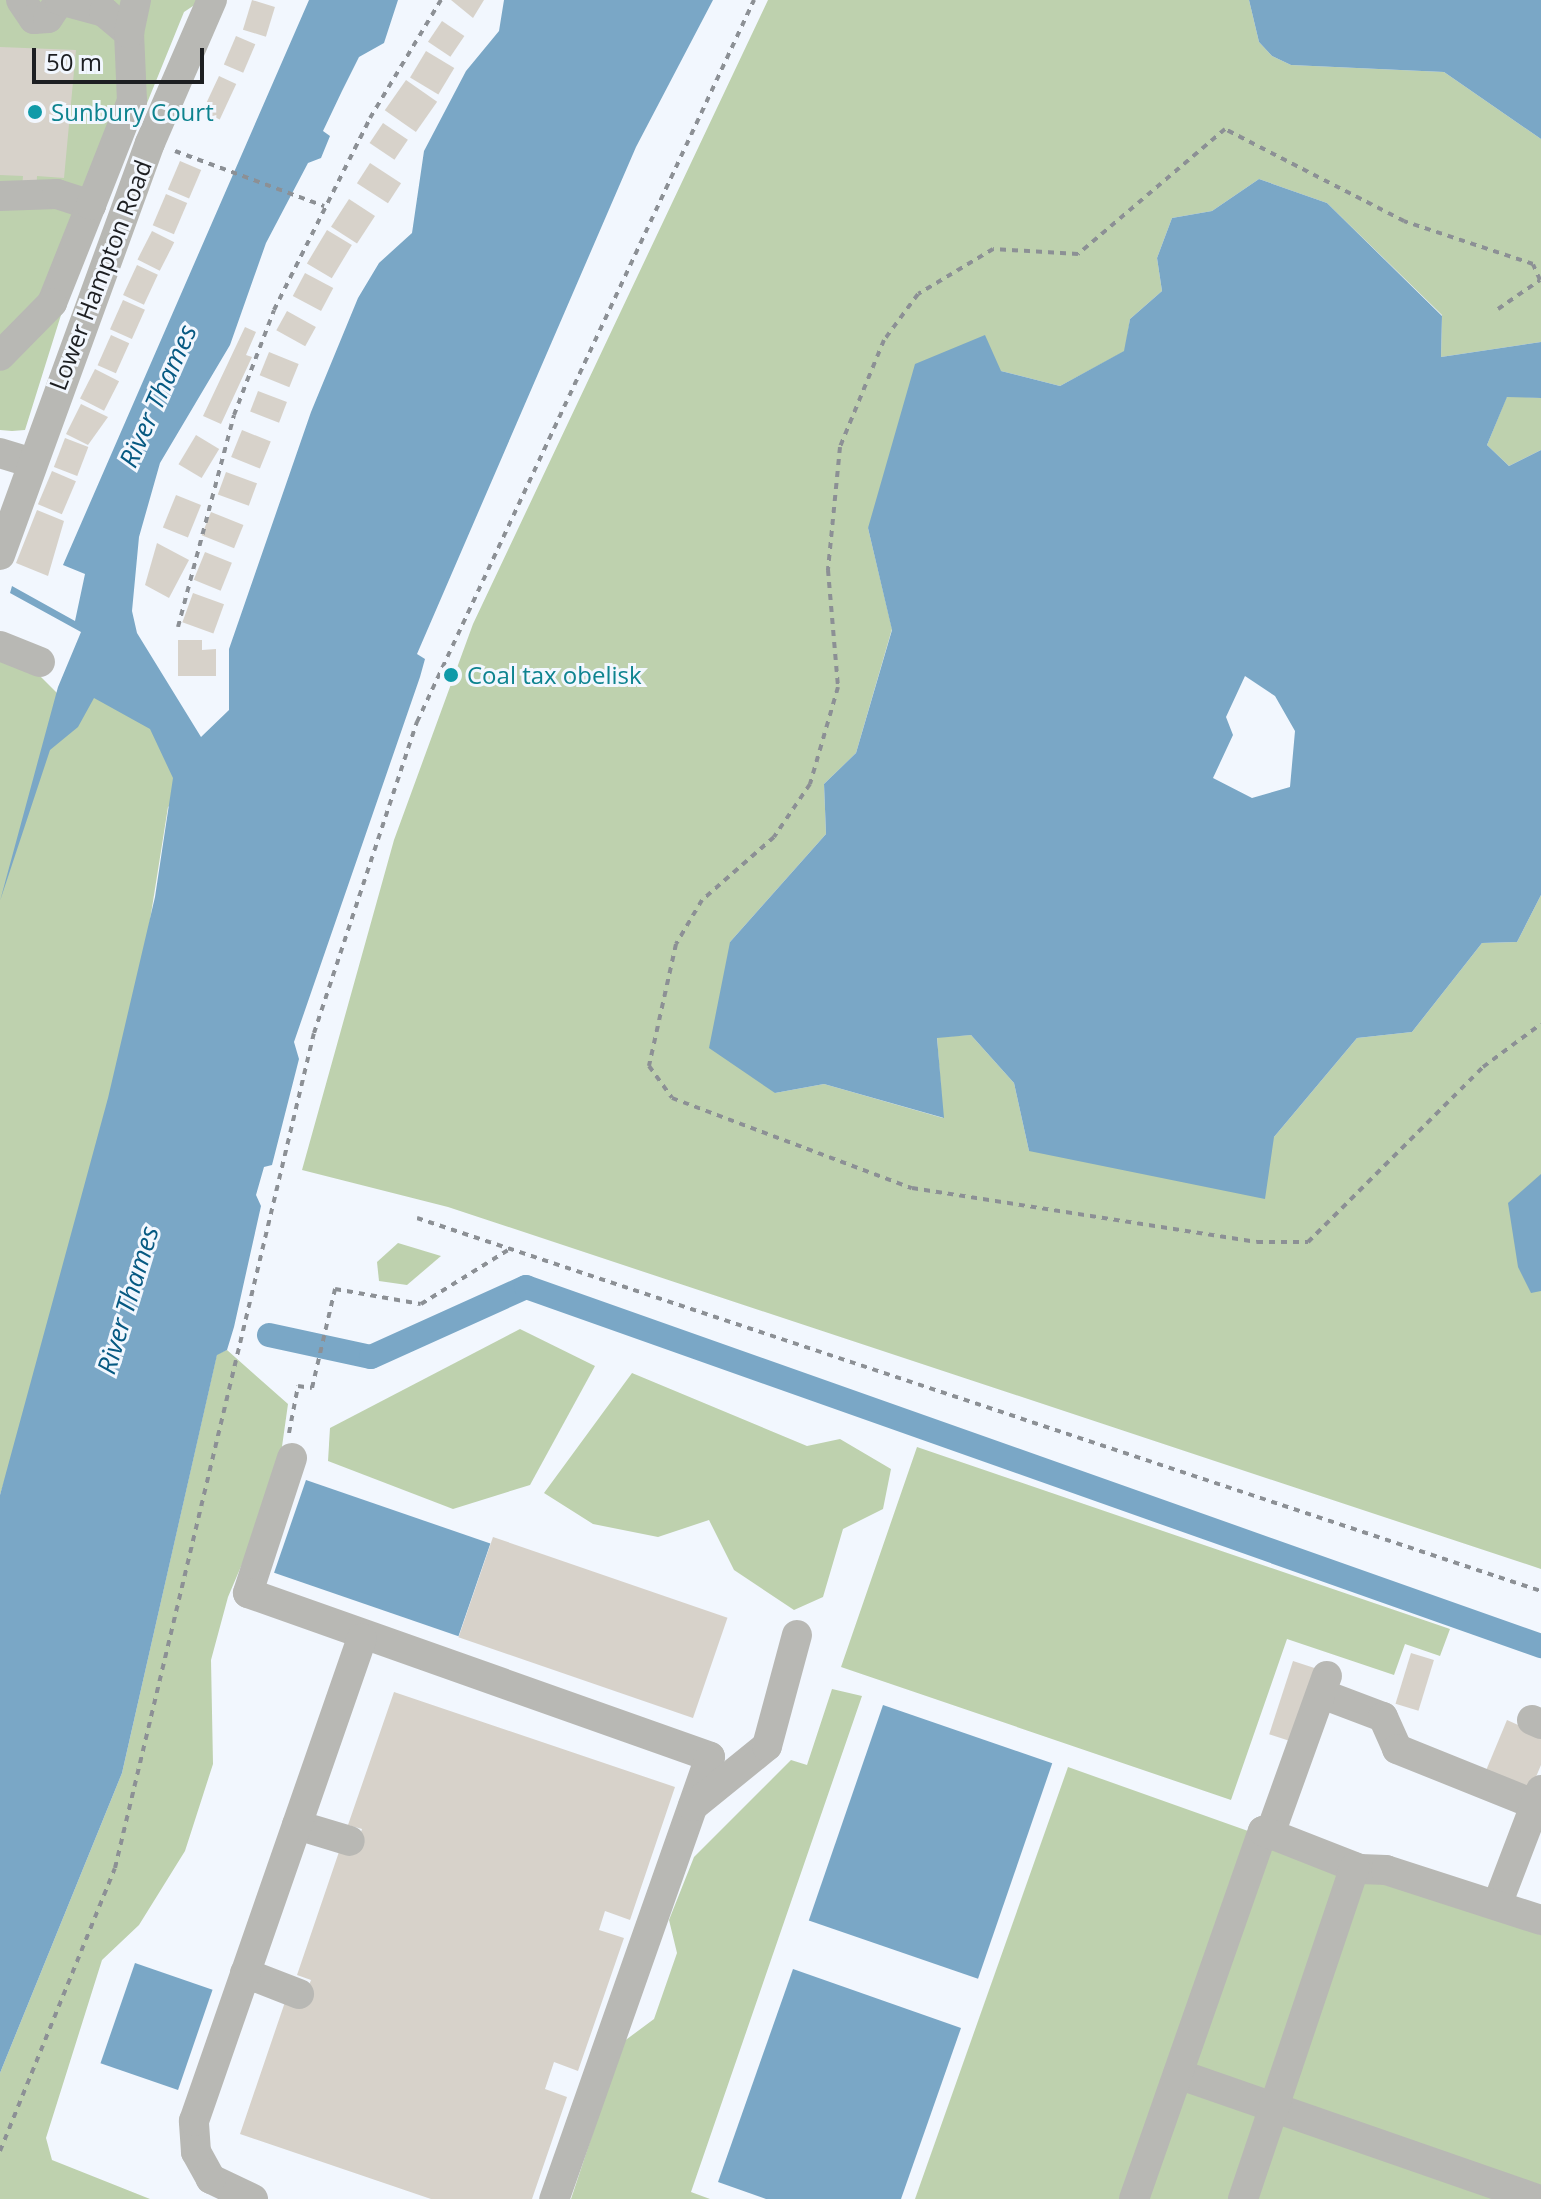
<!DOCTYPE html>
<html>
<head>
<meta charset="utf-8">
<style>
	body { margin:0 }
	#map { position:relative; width:1541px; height:2199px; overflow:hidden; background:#f2f7fe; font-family:"Open Sans",sans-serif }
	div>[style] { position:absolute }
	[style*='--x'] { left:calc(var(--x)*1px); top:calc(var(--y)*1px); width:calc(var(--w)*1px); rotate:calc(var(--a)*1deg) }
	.green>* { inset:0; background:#bed1ae }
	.water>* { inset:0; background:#7aa7c6; transform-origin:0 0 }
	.canal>* { height:24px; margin:-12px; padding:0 12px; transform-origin:12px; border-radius:12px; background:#7aa7c6 }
	.building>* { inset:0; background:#d7d2ca; transform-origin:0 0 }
	.path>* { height:4px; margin-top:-2px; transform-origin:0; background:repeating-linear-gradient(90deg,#8c9095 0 6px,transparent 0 12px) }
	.minor>* { height:30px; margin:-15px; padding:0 15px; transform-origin:15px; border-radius:15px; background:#b8b8b4 }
	.dots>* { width:22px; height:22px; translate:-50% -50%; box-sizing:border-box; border:4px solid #f2f7fe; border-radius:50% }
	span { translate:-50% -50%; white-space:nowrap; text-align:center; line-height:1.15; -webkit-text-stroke:6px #f2f7fe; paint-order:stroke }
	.culture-label { font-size:24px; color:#0d838f }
	.left { translate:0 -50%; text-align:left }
	.street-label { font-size:24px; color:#1d1f22 }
	.water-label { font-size:26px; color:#065982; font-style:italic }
	.scale { position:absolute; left:32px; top:48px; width:172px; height:36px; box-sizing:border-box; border:4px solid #1d1f22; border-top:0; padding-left:10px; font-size:24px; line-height:28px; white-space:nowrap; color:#1d1f22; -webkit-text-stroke:6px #f2f7fe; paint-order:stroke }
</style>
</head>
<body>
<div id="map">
	<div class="green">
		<div style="clip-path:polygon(0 0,202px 0,184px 12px,61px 315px,25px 430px,12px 431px,0 430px)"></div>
		<div style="clip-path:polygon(768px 0,1249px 0,1259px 42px,1272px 56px,1291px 65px,1444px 72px,1541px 139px,1541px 342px,1441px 357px,1442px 315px,1327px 203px,1259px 179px,1212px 211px,1172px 218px,1157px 258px,1162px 291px,1130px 319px,1125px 351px,1060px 386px,1001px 371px,868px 528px,892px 629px,856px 753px,824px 784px,826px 834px,730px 942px,775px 1093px,824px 1084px,943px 1118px,937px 1037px,971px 1035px,1014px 1083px,1029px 1151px,1274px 1137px,1357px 1038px,1412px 1032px,1482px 943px,1517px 942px,1541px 895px,1541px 1569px,448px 1207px,302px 1170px,394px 840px,473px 624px)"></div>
		<div style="clip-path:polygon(1507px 396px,1541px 398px,1541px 450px,1509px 466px,1487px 445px)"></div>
		<div style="clip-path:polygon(0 659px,41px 677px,59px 695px,122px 661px,201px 780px,168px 807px,123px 1090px,94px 1153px,84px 1190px,91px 1205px,0 1495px)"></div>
		<div style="clip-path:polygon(398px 1243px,441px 1256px,407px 1285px,379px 1281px,377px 1262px)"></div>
		<div style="clip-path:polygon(520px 1329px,595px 1366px,530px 1485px,453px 1509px,328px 1461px,330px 1428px)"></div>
		<div style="clip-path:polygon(227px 1350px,288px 1404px,277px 1482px,228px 1597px,211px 1660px,213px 1764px,185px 1851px,139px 1925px,102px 1960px,46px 2138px,52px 2160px,150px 2199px,0 2199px,0 2073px,122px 1773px,217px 1354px)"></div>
		<div style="clip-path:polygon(632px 1373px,807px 1446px,840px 1439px,891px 1469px,883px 1509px,843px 1529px,823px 1597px,794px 1610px,734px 1570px,709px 1520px,658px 1537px,593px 1524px,544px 1493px)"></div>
		<div style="clip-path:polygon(917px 1447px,1450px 1629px,1440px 1656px,1405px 1644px,1394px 1675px,1287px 1639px,1231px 1800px,841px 1667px)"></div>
		<div style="clip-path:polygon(832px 1689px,862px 1696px,691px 2192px,710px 2199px,571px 2199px,623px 2042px,654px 2019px,677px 1953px,669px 1920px,694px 1857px,791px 1760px,807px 1765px)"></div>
		<div style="clip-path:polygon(1068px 1767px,1541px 1935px,1541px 2199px,915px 2199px)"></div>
	</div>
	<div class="water">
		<div style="clip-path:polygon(309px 0,398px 0,384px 43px,359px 57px,342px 91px,323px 131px,330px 136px,321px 158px,308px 163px,266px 243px,230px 345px,160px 463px,139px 537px,132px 611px,137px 633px,201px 737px,229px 710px,229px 649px,311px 412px,358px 298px,379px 263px,412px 233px,424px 151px,466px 71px,499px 31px,504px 0,713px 0,636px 147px,417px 654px,425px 659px,420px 677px,294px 1042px,299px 1059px,272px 1165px,264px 1167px,256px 1195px,261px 1206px,234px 1327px,227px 1350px,217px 1355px,122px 1773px,0 2073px,0 1495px,108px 1098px,155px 897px,173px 778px,150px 729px,94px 698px,78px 727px,50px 750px,0 901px,58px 687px,81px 632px,10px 593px,12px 586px,75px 621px,85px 574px,63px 565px)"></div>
		<div style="clip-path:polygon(1249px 0,1541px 0,1541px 139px,1444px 72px,1291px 65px,1272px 56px,1259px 42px)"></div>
		<div style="clip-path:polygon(evenodd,1259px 179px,1327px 203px,1442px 316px,1441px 357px,1541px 342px,1541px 398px,1507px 397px,1487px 445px,1509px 466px,1541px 450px,1541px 895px,1517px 942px,1482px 943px,1412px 1032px,1357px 1038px,1274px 1137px,1265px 1199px,1029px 1151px,1014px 1083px,971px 1035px,937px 1038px,944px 1118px,824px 1084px,775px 1093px,709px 1048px,730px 942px,826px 834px,824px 784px,856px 753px,892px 630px,868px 528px,915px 364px,985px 335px,1001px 371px,1060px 386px,1124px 351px,1130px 319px,1162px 291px,1157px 258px,1172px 218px,1212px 211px,1259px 179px,1245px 676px,1275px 696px,1295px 731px,1290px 787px,1252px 798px,1213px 778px,1233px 735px,1226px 717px,1245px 676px)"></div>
		<div style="clip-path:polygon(1541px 1174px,1541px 1291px,1531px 1293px,1518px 1267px,1508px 1203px)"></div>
		<div style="left:306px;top:1480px;width:195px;height:98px;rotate:19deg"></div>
		<div style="left:883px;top:1705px;width:179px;height:228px;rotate:19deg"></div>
		<div style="left:135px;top:1963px;width:82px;height:106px;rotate:19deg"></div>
		<div style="clip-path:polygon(793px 1969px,961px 2028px,901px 2199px,766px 2199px,718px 2182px)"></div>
	</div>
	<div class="canal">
		<div style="--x:269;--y:1335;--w:104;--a:12.2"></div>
		<div style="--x:371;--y:1357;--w:170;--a:-24.3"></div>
		<div style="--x:526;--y:1287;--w:1077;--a:19.48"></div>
	</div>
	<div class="building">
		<div style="left:252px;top:0;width:24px;height:31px;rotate:17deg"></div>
		<div style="clip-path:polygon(451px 0,484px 0,473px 18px)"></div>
		<div style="left:442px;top:21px;width:27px;height:25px;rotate:34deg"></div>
		<div style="left:236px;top:36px;width:21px;height:31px;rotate:23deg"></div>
		<div style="clip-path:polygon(0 47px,76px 50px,64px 178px,37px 176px,36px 200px,21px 199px,23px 176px,0 175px)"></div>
		<div style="left:426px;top:51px;width:33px;height:31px;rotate:31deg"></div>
		<div style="left:219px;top:76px;width:19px;height:39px;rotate:25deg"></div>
		<div style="left:406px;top:80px;width:38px;height:37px;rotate:35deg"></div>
		<div style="left:383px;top:123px;width:30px;height:24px;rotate:34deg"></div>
		<div style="left:180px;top:161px;width:23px;height:31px;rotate:23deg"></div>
		<div style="left:370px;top:163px;width:37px;height:24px;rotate:33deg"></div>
		<div style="left:166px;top:194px;width:23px;height:34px;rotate:23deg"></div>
		<div style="left:349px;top:199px;width:31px;height:33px;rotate:33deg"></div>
		<div style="left:327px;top:230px;width:29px;height:39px;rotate:31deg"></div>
		<div style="left:152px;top:231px;width:25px;height:32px;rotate:27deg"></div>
		<div style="left:137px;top:265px;width:23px;height:33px;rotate:25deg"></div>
		<div style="left:305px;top:273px;width:32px;height:26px;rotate:28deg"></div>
		<div style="left:123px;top:300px;width:24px;height:32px;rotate:24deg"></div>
		<div style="left:287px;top:311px;width:33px;height:22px;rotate:29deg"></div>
		<div style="clip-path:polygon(245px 327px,256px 332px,246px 355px,252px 357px,221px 424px,203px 416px)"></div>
		<div style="left:111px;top:335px;width:20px;height:33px;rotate:24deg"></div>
		<div style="left:269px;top:352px;width:32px;height:25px;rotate:22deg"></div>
		<div style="left:95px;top:369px;width:27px;height:33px;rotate:27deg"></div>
		<div style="left:258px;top:391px;width:31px;height:22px;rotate:21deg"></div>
		<div style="clip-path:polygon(81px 404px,108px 417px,88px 445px,66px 434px)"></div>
		<div style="left:242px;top:430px;width:31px;height:29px;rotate:22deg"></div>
		<div style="left:196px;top:435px;width:27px;height:34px;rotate:31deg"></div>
		<div style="left:65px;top:438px;width:25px;height:31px;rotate:21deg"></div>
		<div style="left:52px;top:471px;width:26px;height:36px;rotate:23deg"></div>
		<div style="left:226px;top:472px;width:33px;height:24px;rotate:20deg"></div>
		<div style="left:176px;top:495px;width:27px;height:35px;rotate:22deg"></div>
		<div style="clip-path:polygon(37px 510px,64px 521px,48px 576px,16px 563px)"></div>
		<div style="left:211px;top:512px;width:35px;height:25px;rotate:22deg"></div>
		<div style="clip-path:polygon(157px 543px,189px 560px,169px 598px,145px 585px)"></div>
		<div style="left:205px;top:552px;width:29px;height:30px;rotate:22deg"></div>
		<div style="left:193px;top:593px;width:33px;height:31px;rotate:20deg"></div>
		<div style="clip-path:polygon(178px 640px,202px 640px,202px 650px,216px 649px,216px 676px,178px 676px)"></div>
		<div style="left:493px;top:1537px;width:248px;height:106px;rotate:19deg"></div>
		<div style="left:1411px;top:1653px;width:24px;height:53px;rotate:17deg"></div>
		<div style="left:1293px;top:1661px;width:29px;height:77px;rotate:18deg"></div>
		<div style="clip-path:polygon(394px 1692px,675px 1787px,630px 1920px,605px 1911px,599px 1930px,624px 1938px,578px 2071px,554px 2062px,545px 2089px,567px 2097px,532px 2199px,431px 2199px,240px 2134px,285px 2002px,301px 2007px,311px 1980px,297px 1975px,342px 1843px,356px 1847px,362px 1829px,348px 1825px)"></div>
		<div style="clip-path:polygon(1507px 1720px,1541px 1735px,1541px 1765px,1530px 1791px,1485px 1773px)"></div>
	</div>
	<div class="path">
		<div style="--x:175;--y:151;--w:159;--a:20.3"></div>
		<div style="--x:1498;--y:309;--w:51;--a:-34.6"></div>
		<div style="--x:1540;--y:280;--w:17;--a:-114"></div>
		<div style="--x:1533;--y:264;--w:136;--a:-161.6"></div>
		<div style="--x:1404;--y:221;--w:201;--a:-152.8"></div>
		<div style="--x:1225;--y:129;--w:193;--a:139.6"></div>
		<div style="--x:1078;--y:254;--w:85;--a:-176.6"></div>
		<div style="--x:993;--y:249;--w:87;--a:149"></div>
		<div style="--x:918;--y:294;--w:57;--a:126.5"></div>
		<div style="--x:884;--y:340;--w:116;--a:112.4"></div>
		<div style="--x:840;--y:447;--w:124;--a:95.6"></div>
		<div style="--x:828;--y:570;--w:117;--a:85.1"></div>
		<div style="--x:838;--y:687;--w:101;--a:106.1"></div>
		<div style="--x:810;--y:784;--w:64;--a:124.2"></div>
		<div style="--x:774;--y:837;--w:96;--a:138.8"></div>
		<div style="--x:702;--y:900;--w:51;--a:120.6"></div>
		<div style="--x:676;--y:944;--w:125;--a:102.5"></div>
		<div style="--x:649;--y:1066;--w:39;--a:54"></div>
		<div style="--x:672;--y:1098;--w:256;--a:20.6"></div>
		<div style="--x:912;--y:1188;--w:349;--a:8.9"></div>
		<div style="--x:1257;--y:1242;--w:51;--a:0"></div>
		<div style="--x:1308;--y:1242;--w:247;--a:-45"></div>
		<div style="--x:1483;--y:1067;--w:72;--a:-36.6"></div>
		<div style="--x:178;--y:627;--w:219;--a:-75.2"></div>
		<div style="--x:234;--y:415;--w:112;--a:-69.1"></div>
		<div style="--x:274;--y:310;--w:215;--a:-63.4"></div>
		<div style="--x:370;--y:118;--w:138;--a:-59"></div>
		<div style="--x:417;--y:1218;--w:1184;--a:18.36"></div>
		<div style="--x:289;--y:1433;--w:48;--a:-79.2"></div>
		<div style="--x:298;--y:1386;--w:14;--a:8"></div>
		<div style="--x:312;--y:1388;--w:102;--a:-76.9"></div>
		<div style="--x:335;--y:1289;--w:87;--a:9.9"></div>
		<div style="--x:421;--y:1304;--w:102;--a:-31.8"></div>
		<div style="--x:0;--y:2151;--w:305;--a:-67.9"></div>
		<div style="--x:115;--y:1868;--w:858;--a:-76.6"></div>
		<div style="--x:314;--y:1033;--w:328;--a:-71.7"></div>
		<div style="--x:417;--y:722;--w:797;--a:-64.98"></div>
	</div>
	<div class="minor">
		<div style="--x:21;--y:0;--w:23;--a:56"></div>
		<div style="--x:34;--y:19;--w:14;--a:-4"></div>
		<div style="--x:48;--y:18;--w:22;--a:-56"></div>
		<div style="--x:60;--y:0;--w:46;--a:15.3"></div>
		<div style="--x:104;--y:12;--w:33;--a:40"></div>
		<div style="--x:0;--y:196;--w:57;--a:-2"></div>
		<div style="--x:57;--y:194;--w:36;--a:18"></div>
		<div style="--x:91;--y:205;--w:105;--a:111.7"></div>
		<div style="--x:52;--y:303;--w:74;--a:134.5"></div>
		<div style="--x:91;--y:205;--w:112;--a:-68.5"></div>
		<div style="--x:132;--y:101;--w:68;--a:-92.5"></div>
		<div style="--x:129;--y:33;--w:34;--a:-78"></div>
		<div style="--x:0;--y:453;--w:31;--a:17"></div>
		<div style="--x:0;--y:555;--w:438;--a:-70"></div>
		<div style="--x:150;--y:143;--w:156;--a:-66.6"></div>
		<div style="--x:0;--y:646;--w:43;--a:21.8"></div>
		<div style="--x:292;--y:1458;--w:142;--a:108.1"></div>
		<div style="--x:248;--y:1593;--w:490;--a:19.5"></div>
		<div style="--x:710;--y:1757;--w:469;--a:109.4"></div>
		<div style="--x:1322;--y:1694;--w:65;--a:20.7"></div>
		<div style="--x:1383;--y:1717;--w:35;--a:66"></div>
		<div style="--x:1397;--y:1749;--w:155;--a:21.9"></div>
		<div style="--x:1532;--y:1720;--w:10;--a:24"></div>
		<div style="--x:693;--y:1806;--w:95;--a:-39"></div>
		<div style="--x:767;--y:1746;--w:115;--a:-74.9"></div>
		<div style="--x:297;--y:1825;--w:55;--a:16.8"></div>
		<div style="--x:1270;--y:1834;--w:168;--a:-70.2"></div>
		<div style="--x:1497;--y:1905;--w:123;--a:-69.1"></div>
		<div style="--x:245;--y:1973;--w:58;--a:21.3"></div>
		<div style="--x:1178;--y:2074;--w:379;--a:19.2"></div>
		<div style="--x:253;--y:2199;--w:47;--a:-154.5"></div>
		<div style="--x:211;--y:2179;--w:31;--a:-119"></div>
		<div style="--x:196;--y:2152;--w:31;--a:-94"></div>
		<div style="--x:194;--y:2121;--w:511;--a:-70.82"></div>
		<div style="--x:1134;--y:2199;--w:390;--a:-70.7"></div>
		<div style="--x:1263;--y:1831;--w:104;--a:21.4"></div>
		<div style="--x:1360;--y:1869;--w:26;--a:2"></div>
		<div style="--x:1386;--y:1870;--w:163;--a:17.9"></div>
		<div style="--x:1243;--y:2199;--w:350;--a:-71.4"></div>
	</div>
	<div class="dots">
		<div style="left:35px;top:112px;background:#0f9aa8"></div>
		<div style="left:451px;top:675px;background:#0f9aa8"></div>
	</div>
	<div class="culture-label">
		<span class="left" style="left:51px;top:112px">Sunbury Court</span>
		<span class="left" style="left:467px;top:675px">Coal tax obelisk</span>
	</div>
	<div class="street-label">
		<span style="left:100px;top:275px;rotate:-69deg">Lower Hampton Road</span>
	</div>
	<div class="water-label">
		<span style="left:158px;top:396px;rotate:-66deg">River Thames</span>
		<span style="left:128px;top:1300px;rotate:-73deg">River Thames</span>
	</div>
	<div class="scale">50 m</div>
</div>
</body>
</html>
